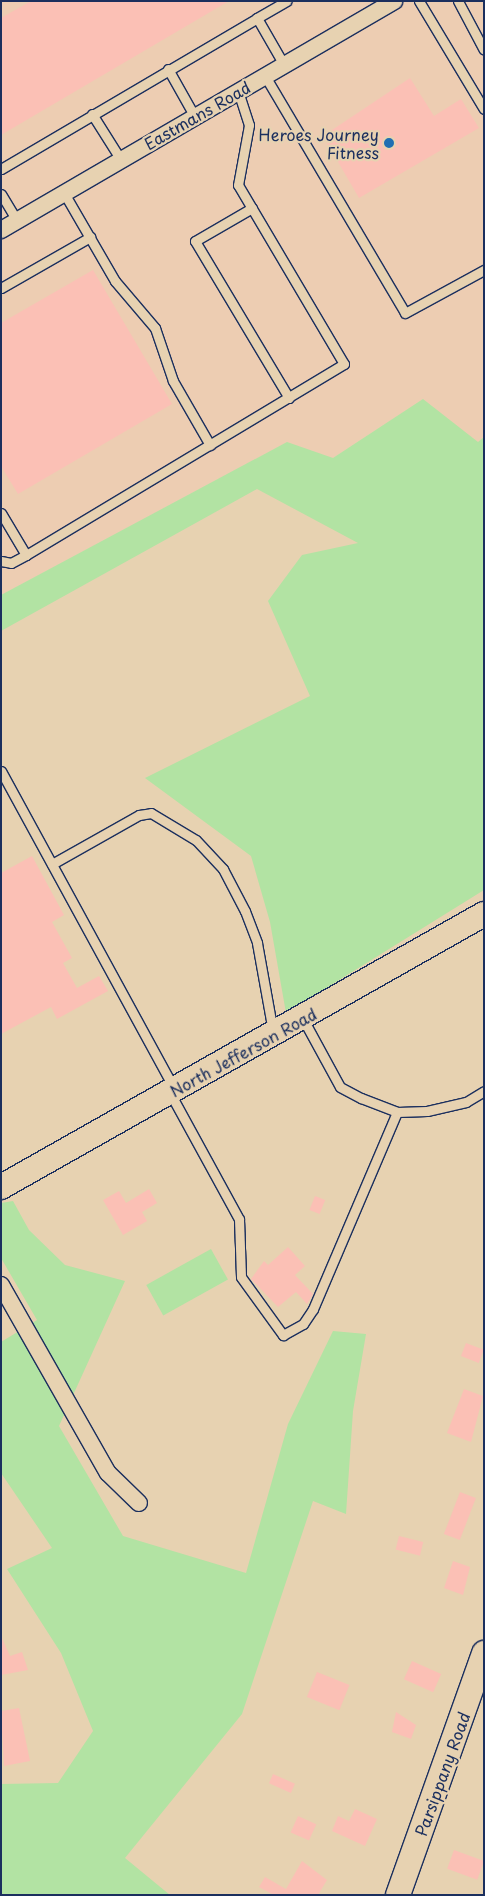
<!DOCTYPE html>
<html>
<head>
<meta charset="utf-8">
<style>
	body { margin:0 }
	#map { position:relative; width:485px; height:1896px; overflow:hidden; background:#e7d2b1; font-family:"Playpen Sans",sans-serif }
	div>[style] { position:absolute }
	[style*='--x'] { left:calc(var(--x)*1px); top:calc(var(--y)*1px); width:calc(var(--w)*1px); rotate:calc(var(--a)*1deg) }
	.built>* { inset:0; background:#edcdb2 }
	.green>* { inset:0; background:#b2e3a3; transform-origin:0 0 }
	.building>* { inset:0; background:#fbc0b5; transform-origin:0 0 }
	.roads { filter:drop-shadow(1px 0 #1b2f5e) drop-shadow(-1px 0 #1b2f5e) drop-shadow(0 1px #1b2f5e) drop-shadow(0 -1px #1b2f5e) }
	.lane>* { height:9px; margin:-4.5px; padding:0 4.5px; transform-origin:4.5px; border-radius:4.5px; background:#e7d2b1 }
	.street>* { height:16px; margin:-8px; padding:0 8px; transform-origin:8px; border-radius:8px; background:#e7d2b1 }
	.secondary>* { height:24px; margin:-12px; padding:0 12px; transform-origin:12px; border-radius:12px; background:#e7d2b1 }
	.dots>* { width:14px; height:14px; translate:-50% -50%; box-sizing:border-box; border:2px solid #e7d2b1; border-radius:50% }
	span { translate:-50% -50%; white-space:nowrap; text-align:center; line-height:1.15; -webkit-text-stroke:4.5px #e7d2b1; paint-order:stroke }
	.street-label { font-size:16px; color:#1b2f5e }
	.poi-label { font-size:16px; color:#1b2f5e }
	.right { translate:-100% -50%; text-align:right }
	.frame { position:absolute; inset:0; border:2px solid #1b2f5e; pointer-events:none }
</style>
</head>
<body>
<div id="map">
	<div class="built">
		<div style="clip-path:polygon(1px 1px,484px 1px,484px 437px,478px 442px,423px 399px,332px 458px,287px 442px,1px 595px)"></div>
	</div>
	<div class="green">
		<div style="clip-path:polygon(423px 399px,478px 442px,484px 437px,484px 890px,286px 1013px,270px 922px,251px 856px,145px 778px,310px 696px,268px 601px,302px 555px,358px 543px,257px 489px,1px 631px,1px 595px,287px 442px,333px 458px)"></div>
		<div style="clip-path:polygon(13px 1201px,29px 1230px,65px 1265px,125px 1281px,59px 1426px,123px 1536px,246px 1573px,288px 1424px,333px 1331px,366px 1334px,353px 1411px,346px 1514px,313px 1501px,242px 1714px,125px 1858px,170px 1895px,1px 1895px,1px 1784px,58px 1783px,93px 1731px,61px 1653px,7px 1569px,52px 1548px,1px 1473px,1px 1342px,37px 1320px,1px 1258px,1px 1203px)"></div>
		<div style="left:211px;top:1249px;width:35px;height:74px;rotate:61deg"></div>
	</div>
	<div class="building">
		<div style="clip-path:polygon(31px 1px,229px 1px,1px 135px,1px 18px)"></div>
		<div style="clip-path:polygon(410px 78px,434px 116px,461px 99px,479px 128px,359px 198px,323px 136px)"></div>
		<div style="clip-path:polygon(93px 270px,172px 404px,18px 494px,1px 466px,1px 323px)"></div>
		<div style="clip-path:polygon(32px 856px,64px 915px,52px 922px,72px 958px,63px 963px,77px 988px,99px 976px,108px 991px,57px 1019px,51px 1007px,1px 1034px,1px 873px)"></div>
		<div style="clip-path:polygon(149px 1189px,157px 1203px,142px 1212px,147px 1221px,123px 1235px,103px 1200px,119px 1191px,126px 1203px)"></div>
		<div style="left:315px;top:1196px;width:11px;height:15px;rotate:22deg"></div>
		<div style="clip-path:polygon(288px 1247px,305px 1266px,295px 1275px,313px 1294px,307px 1304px,296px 1292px,278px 1307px,251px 1279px,264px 1261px,268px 1265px)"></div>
		<div style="left:466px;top:1343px;width:19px;height:14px;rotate:21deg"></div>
		<div style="clip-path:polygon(464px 1389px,483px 1396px,471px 1442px,447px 1433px)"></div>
		<div style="left:460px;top:1492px;width:17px;height:45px;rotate:21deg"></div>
		<div style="left:399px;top:1536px;width:25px;height:14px;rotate:14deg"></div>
		<div style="clip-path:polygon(453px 1561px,470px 1567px,463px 1595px,444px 1588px)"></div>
		<div style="clip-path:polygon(1px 1636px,10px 1656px,22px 1652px,28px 1670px,1px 1675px)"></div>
		<div style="left:412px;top:1661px;width:32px;height:20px;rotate:24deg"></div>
		<div style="left:317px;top:1672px;width:35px;height:27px;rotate:22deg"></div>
		<div style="clip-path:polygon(19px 1708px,30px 1761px,4px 1766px,1px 1711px)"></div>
		<div style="clip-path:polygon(396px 1712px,416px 1725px,411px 1739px,392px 1732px)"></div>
		<div style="left:273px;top:1774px;width:24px;height:10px;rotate:24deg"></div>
		<div style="clip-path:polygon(355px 1809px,377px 1819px,365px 1846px,332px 1831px,338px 1816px,349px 1821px)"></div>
		<div style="left:298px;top:1816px;width:20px;height:18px;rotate:24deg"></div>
		<div style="left:454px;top:1850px;width:32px;height:20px;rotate:20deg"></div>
		<div style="clip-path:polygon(302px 1861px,327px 1880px,318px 1895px,274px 1895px,259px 1887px,265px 1877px,286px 1889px)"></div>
	</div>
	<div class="roads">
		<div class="lane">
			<div style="--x:419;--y:1;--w:126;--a:59"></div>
			<div style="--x:458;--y:1;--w:55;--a:62"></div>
			<div style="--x:257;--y:18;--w:34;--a:-30"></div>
			<div style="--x:168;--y:69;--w:55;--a:60.6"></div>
			<div style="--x:265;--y:76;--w:275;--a:59.4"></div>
			<div style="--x:405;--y:313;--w:90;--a:-28.6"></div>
			<div style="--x:92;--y:114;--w:54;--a:57.8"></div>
			<div style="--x:1;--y:169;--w:297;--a:-30.5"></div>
			<div style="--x:257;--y:18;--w:54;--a:60.1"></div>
			<div style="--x:64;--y:193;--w:102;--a:59.9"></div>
			<div style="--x:115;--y:281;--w:62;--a:49.6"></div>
			<div style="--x:155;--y:328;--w:56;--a:71.2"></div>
			<div style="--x:173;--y:381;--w:74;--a:60"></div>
			<div style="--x:1;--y:194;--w:31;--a:59"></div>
			<div style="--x:252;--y:208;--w:66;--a:149.9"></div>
			<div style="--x:195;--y:241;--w:183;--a:59.1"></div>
			<div style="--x:1;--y:288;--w:103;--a:-29.8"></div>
			<div style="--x:1;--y:513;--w:49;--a:59.2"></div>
			<div style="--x:1;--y:561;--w:10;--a:11"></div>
			<div style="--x:11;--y:563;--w:17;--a:-28"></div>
			<div style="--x:26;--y:555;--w:371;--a:-31"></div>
			<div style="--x:344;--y:364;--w:208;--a:-120.6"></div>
			<div style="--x:238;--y:185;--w:61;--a:-79.6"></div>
			<div style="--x:249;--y:125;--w:35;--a:-108"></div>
			<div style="--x:1;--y:771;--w:361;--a:61.4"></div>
			<div style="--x:52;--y:864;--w:100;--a:-29.4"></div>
			<div style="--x:139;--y:815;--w:12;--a:-9"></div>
			<div style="--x:151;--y:813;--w:52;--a:31"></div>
			<div style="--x:196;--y:840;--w:40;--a:47"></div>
			<div style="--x:223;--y:869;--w:47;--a:62.4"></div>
			<div style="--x:245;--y:911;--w:34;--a:69"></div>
			<div style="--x:257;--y:943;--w:90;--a:79.8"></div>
			<div style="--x:303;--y:1019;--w:77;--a:61.4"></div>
			<div style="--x:340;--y:1087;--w:24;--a:28"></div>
			<div style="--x:361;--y:1098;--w:39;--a:21"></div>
			<div style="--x:397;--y:1112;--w:30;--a:-2"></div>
			<div style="--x:427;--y:1111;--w:40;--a:-13"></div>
			<div style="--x:466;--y:1102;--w:21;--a:-31"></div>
			<div style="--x:170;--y:1093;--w:144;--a:61.3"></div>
			<div style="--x:239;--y:1219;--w:58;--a:88"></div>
			<div style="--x:241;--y:1277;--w:72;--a:54.1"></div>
			<div style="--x:283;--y:1335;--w:23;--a:-29"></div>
			<div style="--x:303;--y:1324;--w:18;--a:-56"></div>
			<div style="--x:313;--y:1309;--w:214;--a:-66.9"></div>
		</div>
		<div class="street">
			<div style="--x:1;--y:230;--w:455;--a:-30.2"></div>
			<div style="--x:1;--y:1285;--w:216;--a:60.4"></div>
			<div style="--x:108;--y:1473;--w:43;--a:44.1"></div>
		</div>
		<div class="secondary">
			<div style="--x:1;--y:1187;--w:555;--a:-29.48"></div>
			<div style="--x:398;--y:1895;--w:257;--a:-70.4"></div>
		</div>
	</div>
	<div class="dots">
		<div style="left:389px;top:143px;background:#1f6fb2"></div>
	</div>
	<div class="street-label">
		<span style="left:197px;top:115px;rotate:-30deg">Eastmans Road</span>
		<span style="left:243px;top:1052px;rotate:-29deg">North Jefferson Road</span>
		<span style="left:442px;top:1774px;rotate:-70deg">Parsippany Road</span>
	</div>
	<div class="poi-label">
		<span class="right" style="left:379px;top:143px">Heroes Journey<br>Fitness</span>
	</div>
	<div class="frame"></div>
</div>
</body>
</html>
